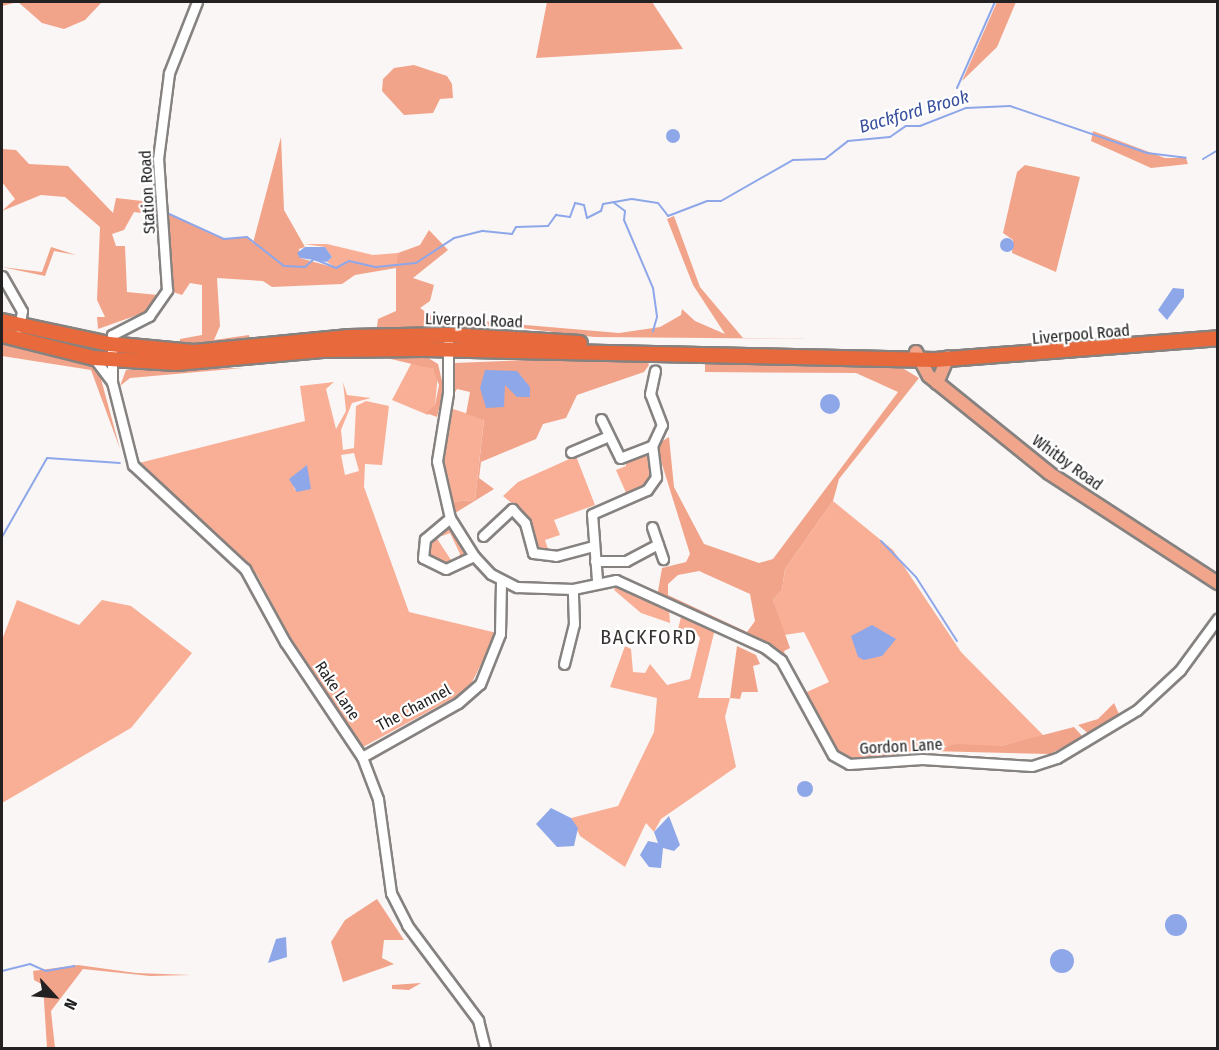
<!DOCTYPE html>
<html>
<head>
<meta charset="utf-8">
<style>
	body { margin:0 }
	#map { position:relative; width:1219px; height:1050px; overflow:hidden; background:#faf6f5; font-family:"Fira Sans Condensed",sans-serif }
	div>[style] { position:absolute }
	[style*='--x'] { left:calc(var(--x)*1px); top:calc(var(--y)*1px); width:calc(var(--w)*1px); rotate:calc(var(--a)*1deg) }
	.green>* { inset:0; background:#f9af96 }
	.forest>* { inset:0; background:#f2a48a }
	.water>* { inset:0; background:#8ea7e9 }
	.round { border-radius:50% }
	.stream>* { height:2px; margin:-1px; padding:0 1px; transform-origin:1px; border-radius:1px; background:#8ea7e9 }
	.roads { filter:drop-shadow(2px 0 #858280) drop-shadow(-2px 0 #858280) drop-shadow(0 2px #858280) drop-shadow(0 -2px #858280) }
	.minor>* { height:9px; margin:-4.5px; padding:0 4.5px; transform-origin:4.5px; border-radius:4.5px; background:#fff }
	.major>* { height:12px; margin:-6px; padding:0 6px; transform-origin:6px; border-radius:6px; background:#f1a58a }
	.highway>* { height:14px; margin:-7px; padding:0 7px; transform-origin:7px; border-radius:7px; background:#e8693c }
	span { translate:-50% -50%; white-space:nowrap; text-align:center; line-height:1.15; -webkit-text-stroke:4.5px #fff; paint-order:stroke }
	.street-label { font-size:16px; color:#232121 }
	.water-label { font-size:18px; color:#384f9d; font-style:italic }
	.quarter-label { font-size:20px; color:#363332; letter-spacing:1.5px }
	.frame { position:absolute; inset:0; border:3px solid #232121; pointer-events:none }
	.north { position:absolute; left:24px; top:966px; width:60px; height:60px; -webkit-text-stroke:4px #fff; paint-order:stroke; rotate:116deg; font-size:16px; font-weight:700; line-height:24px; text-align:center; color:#232121 }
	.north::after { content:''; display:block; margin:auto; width:21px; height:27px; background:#232121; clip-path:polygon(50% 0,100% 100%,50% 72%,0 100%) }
</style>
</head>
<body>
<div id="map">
	<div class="green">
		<div style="clip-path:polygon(304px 244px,327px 244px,373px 255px,398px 253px,400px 264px,376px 267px,349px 261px,336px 268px,327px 262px,332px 257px,325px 247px)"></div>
		<div style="clip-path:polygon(412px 362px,426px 363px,438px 374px,435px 405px,428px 415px,392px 400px)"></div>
		<div style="clip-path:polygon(evenodd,334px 382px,326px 389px,336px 429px,346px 411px,343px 382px,347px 395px,371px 398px,352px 403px,341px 430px,343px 450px,354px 448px,356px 406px,366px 401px,389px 406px,382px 465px,365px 464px,364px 487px,409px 612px,497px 633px,468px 690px,363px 747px,301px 658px,257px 575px,139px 463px,305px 421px,300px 386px,334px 382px,354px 453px,359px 471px,345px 475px,341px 455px,354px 453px,334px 382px,306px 471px,307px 490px,295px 490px,293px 485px,306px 471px)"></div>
		<div style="clip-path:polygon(450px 408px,484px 419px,475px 500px,448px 502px,439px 445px)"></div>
		<div style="clip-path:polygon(648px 449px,650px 484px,627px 495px,616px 470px,626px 466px,626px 458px)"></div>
		<div style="clip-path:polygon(576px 456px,595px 505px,554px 520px,560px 535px,545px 540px,549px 552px,535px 550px,525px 514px,503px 496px,518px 482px)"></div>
		<div style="clip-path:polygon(833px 501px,893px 550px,961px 652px,1044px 736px,1001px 746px,939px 746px,856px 762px,835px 750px,800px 695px,829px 682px,804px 632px,784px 635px,773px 600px,782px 590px,785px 569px)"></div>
		<div style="clip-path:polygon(448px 524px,468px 555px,456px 562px,460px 554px,450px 533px,442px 536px,437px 531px)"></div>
		<div style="clip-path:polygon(434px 534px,451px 560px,448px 567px,426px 558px,427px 541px)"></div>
		<div style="clip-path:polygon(617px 583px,669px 609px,670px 623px,641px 613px,614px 590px)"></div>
		<div style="clip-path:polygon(17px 600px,79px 625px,102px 600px,131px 606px,192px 653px,131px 728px,2px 803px,2px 640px)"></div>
		<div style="clip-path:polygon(682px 613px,715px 629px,698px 698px,730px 698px,725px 717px,736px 767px,661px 819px,654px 832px,646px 823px,625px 867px,580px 836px,571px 818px,618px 806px,654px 732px,657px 698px,610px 687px,625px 646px,631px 649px,633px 672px,645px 673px,650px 664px,667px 685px,690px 679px,700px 638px,694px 630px,678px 629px)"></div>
	</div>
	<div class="forest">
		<div style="clip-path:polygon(2px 2px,102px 2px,85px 20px,64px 29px,42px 23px,18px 2px,2px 6px)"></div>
		<div style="clip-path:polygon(547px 2px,652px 2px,683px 49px,536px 58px)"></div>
		<div style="clip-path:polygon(997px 2px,1016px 2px,997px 47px,962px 81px)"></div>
		<div style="clip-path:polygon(414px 65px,447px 76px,452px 84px,453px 98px,440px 99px,433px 113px,404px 115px,382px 91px,383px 79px,394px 68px)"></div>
		<div style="clip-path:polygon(1093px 131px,1165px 158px,1186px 158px,1188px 164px,1151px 168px,1091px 141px)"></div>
		<div style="clip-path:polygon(281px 137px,284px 210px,305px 247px,299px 249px,300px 258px,336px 268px,349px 261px,376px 267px,397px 264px,398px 253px,420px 245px,429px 230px,448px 250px,413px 278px,434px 285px,430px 301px,420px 308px,433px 317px,619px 333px,660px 327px,681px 315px,682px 309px,695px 321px,725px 334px,693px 285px,667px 219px,674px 216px,700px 287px,743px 338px,814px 339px,594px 337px,513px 327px,377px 327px,378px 319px,396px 311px,396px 268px,355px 275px,342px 284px,272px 287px,263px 281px,217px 278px,220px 326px,214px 340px,249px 335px,250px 343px,180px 345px,180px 339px,202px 335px,202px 285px,190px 283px,182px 295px,170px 291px,167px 213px,224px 239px,247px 237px,253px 243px)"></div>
		<div style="clip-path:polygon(2px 149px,16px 150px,29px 164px,68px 166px,113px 213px,116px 198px,160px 203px,161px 216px,134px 212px,124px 230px,112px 234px,116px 246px,125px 246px,127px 292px,158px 295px,146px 312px,98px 329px,97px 317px,105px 317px,97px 300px,100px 227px,65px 197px,41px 195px,2px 211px,15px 199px,2px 182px)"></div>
		<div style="clip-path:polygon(1025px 165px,1080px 177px,1056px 272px,1012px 253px,1013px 240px,1003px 233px,1017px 172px)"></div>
		<div style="clip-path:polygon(51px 247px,76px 255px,54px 251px,45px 276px,2px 267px,42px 272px)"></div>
		<div style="clip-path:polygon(2px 344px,98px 368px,120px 449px,91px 370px,2px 356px)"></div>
		<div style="clip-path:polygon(395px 353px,425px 356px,438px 364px,444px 389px,437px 417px,426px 413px,435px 405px,439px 385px,433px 369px,370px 354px)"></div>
		<div style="clip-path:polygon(598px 357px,647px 359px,649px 365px,644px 372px,577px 395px,566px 418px,543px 424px,536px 439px,481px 462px,479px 478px,494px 489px,452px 515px,448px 502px,475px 500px,484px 420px,466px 414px,470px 392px,457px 389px,452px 397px,455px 363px)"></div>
		<div style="clip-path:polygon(evenodd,705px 360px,894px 363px,919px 378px,839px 479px,833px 501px,785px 569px,782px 590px,773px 600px,790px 648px,784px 651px,787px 661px,657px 597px,662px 568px,686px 562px,690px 554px,656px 445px,669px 437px,674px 487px,704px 544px,759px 563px,773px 559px,898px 392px,856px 373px,705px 372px,705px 360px,699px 571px,750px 594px,755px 621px,747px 632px,668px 595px,668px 584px,678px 575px,699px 571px)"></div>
		<div style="clip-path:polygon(243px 368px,130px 378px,120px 386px,126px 370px)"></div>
		<div style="clip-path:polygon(737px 646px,756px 655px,760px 664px,753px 666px,758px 692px,742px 692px,740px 699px,730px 698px)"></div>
		<div style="clip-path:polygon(1114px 703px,1119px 714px,1089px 734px,1078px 725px,1098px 719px)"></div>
		<div style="clip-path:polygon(1074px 727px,1083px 737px,1050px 754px,929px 751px,956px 744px,1001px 746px)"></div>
		<div style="clip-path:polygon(377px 899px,404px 940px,384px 940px,382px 958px,394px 964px,343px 982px,331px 942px,345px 920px)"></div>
		<div style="clip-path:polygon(78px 965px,136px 973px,191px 975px,150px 976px,83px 969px,51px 1011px,55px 1048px,47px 1048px,43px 985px,34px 980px,33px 971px)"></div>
		<div style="clip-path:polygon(421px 983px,409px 990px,392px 989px,392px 985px)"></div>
	</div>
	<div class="water">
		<div class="round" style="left:666px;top:129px;width:14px;height:14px"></div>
		<div class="round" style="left:1000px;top:238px;width:14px;height:14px"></div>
		<div style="clip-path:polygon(305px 247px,325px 247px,332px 257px,327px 262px,300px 258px,297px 253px)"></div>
		<div style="clip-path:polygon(1173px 288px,1184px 289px,1184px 297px,1167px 320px,1158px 310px)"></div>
		<div style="clip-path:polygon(485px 370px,517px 371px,530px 387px,530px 397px,517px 397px,505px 385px,504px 407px,486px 408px,480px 388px)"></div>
		<div class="round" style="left:820px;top:394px;width:20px;height:20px"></div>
		<div style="clip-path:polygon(307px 465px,311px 489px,297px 492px,289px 479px)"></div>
		<div style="clip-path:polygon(872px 625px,896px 639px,882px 656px,864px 660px,858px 657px,851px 636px)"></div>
		<div class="round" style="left:797px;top:781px;width:16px;height:16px"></div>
		<div style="clip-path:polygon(551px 808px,571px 818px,578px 828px,574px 846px,557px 847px,536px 824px)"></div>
		<div style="clip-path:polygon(669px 816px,680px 845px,674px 851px,663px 848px,661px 868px,649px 867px,640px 855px,648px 841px,658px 843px,654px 832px)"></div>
		<div class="round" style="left:1165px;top:914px;width:22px;height:22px"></div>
		<div style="clip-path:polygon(286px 937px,287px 957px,268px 963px,276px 939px)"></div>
		<div class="round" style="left:1050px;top:949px;width:24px;height:24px"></div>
	</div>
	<div class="stream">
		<div style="--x:957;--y:88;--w:94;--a:-66.2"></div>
		<div style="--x:1203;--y:159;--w:17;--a:-31"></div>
		<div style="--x:613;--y:202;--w:15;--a:37"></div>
		<div style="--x:625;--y:211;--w:9;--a:96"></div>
		<div style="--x:624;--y:220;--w:74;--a:66.9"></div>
		<div style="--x:653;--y:288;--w:29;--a:82"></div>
		<div style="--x:657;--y:317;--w:15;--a:106"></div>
		<div style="--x:167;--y:213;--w:63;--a:24.5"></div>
		<div style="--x:224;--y:239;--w:23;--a:-5"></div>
		<div style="--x:247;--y:237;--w:47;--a:38.1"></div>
		<div style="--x:284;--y:266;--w:21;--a:3"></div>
		<div style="--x:305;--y:267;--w:12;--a:-42"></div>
		<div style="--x:314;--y:259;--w:24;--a:22"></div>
		<div style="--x:336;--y:268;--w:15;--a:-28"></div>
		<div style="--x:349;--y:261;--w:28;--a:13"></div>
		<div style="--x:376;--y:267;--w:40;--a:-5.7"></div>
		<div style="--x:416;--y:263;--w:45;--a:-33.3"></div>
		<div style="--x:454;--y:238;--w:30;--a:-14"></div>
		<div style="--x:483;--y:231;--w:29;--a:6"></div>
		<div style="--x:512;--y:234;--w:8;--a:-60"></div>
		<div style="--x:516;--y:227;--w:32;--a:-2"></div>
		<div style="--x:548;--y:226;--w:14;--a:-54"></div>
		<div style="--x:556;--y:215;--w:14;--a:8"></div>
		<div style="--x:570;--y:217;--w:15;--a:-70"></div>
		<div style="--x:575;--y:203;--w:9;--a:13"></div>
		<div style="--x:584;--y:205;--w:13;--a:77"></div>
		<div style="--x:587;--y:218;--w:16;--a:-27"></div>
		<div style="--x:601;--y:211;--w:7;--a:-74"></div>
		<div style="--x:603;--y:204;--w:29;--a:-10"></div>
		<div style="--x:632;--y:199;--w:26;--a:9"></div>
		<div style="--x:658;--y:203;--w:16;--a:52"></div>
		<div style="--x:668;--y:216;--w:42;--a:-21"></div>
		<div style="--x:707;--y:201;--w:14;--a:0"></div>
		<div style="--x:721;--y:201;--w:83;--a:-29.7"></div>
		<div style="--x:793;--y:160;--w:32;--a:-2"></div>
		<div style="--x:825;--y:159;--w:29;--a:-38"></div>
		<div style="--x:848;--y:141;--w:42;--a:-5.4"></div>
		<div style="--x:890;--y:137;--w:19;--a:-35"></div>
		<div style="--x:906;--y:126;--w:14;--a:0"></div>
		<div style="--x:920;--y:126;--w:49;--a:-21.4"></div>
		<div style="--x:966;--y:108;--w:44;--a:-2.6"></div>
		<div style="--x:1010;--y:106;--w:145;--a:18.9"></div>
		<div style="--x:1147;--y:153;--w:39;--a:7"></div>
		<div style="--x:2;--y:537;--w:91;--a:-60.3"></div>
		<div style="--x:47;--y:458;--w:73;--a:3.9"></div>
		<div style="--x:881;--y:541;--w:50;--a:45.8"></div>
		<div style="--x:916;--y:577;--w:76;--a:57.4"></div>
		<div style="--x:2;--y:971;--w:29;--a:-14"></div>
		<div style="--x:30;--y:964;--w:17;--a:24"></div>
		<div style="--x:46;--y:971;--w:29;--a:-10"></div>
	</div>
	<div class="roads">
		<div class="minor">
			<div style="--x:2;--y:276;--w:40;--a:60.3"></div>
			<div style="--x:22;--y:311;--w:17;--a:100"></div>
			<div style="--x:448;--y:335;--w:58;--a:90"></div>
			<div style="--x:448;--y:393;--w:69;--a:99.2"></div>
			<div style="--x:437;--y:461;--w:58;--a:77.2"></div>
			<div style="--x:450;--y:518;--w:45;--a:57.7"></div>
			<div style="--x:474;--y:556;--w:25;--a:47"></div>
			<div style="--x:491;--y:574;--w:29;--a:27"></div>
			<div style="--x:517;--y:587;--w:56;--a:2"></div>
			<div style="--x:573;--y:589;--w:44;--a:-11.8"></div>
			<div style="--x:616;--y:580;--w:164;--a:24.5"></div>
			<div style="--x:765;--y:648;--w:20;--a:37"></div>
			<div style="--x:781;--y:660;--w:108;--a:61.3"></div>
			<div style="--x:833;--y:755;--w:18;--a:29"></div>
			<div style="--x:849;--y:764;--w:73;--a:-3.9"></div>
			<div style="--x:922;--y:759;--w:110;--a:3.6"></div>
			<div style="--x:1032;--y:766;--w:26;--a:-18"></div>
			<div style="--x:1057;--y:758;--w:93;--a:-31"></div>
			<div style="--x:1137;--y:710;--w:59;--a:-42.9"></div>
			<div style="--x:1180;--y:670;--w:64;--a:-53.8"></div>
			<div style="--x:94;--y:358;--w:30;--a:53"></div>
			<div style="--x:112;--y:382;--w:86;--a:75.8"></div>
			<div style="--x:133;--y:465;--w:153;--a:42.9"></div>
			<div style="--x:245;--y:569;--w:83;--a:61.3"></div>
			<div style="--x:285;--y:642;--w:138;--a:56.2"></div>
			<div style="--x:362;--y:757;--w:45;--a:69.1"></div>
			<div style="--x:378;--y:799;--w:95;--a:82.1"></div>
			<div style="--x:391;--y:893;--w:36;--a:63"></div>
			<div style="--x:407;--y:925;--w:119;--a:53.2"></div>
			<div style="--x:478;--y:1020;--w:29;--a:76"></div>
			<div style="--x:112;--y:382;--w:47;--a:-90"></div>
			<div style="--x:112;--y:335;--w:42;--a:-27.2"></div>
			<div style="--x:149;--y:316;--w:32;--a:-55"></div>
			<div style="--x:167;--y:290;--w:131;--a:-93.9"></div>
			<div style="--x:158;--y:159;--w:87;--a:-82.7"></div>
			<div style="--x:169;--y:73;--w:76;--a:-68.5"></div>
			<div style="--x:601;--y:419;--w:43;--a:64"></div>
			<div style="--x:620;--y:458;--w:34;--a:-21"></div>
			<div style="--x:571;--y:452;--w:39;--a:-23"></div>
			<div style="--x:450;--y:518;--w:33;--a:140"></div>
			<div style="--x:425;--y:539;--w:19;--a:96"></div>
			<div style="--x:423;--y:558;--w:25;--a:26"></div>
			<div style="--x:446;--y:569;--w:31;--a:-25"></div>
			<div style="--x:652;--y:527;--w:34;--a:71"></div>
			<div style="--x:483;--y:536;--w:40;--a:-43"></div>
			<div style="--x:512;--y:509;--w:19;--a:47"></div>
			<div style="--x:525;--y:523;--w:31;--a:75"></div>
			<div style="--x:533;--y:553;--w:23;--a:7"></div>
			<div style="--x:556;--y:556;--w:39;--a:-15"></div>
			<div style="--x:595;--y:561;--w:31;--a:0"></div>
			<div style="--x:626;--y:561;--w:36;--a:-28"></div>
			<div style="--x:597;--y:580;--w:66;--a:-94.3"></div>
			<div style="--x:592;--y:514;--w:60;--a:-23.6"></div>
			<div style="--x:647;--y:490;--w:16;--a:-55"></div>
			<div style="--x:656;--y:477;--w:31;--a:-97"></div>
			<div style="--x:652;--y:446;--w:23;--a:-65"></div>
			<div style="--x:662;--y:425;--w:33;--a:-111"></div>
			<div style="--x:650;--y:394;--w:24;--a:-78"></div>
			<div style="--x:564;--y:664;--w:41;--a:-76"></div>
			<div style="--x:574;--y:624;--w:35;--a:-92"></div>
			<div style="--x:362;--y:757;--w:110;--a:-29.4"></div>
			<div style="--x:458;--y:703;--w:29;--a:-41"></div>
			<div style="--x:480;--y:684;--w:54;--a:-68.2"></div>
			<div style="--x:500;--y:634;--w:53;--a:-88.9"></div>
		</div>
		<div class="major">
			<div style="--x:916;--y:352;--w:27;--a:62"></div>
			<div style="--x:929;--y:376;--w:154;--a:38.9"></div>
			<div style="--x:1049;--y:473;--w:202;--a:33.1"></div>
			<div style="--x:937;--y:383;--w:28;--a:-67"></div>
		</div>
		<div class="highway">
			<div style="--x:2;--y:321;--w:109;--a:12.1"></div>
			<div style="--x:109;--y:344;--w:85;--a:5.4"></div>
			<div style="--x:194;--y:352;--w:156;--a:-5.5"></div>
			<div style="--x:349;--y:337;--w:99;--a:-1.2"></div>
			<div style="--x:448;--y:335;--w:132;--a:3.5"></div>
			<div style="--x:2;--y:335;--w:95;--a:14"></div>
			<div style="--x:94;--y:358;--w:82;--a:3.5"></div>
			<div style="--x:176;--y:363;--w:147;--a:-5.1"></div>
			<div style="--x:322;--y:350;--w:101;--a:-0.6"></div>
			<div style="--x:423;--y:349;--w:512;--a:1.23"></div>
			<div style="--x:935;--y:360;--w:284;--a:-4.4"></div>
		</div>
	</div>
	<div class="street-label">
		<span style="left:148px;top:192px;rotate:-93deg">Station Road</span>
		<span style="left:474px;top:321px;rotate:2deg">Liverpool Road</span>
		<span style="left:1081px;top:335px;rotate:-5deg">Liverpool Road</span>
		<span style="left:1067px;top:463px;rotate:36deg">Whitby Road</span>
		<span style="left:337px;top:691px;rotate:56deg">Rake Lane</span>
		<span style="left:414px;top:708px;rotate:-28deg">The Channel</span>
		<span style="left:901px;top:747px;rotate:-3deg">Gordon Lane</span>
	</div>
	<div class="water-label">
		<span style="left:914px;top:112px;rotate:-16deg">Backford Brook</span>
	</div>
	<div class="quarter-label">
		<span style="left:649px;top:637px">BACKFORD</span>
	</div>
	<div class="frame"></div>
	<div class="north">N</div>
</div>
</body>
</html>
